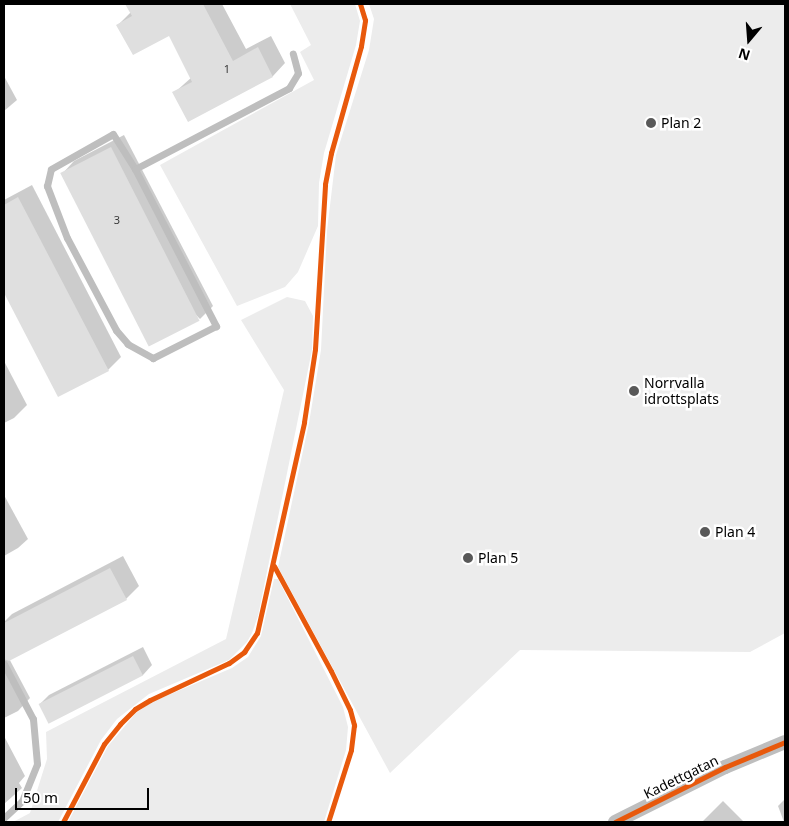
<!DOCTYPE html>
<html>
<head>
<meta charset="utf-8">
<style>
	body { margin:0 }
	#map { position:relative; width:789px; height:826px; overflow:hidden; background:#fff; font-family:"Noto Sans",sans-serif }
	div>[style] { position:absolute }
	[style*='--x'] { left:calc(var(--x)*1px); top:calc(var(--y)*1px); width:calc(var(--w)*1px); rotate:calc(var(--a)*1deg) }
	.green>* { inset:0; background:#ececec }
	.shadow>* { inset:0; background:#0003 }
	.building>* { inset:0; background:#dfdfdf; transform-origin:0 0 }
	.lane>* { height:7px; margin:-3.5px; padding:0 3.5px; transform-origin:3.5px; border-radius:3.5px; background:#bebebe }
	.street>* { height:14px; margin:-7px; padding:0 7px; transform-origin:7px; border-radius:7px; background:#bebebe }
	.cycleway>* { height:5px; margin:-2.5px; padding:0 2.5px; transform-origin:2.5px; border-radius:2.5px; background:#e8590c }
	.dots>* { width:14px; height:14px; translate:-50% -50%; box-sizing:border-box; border:2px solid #fff; border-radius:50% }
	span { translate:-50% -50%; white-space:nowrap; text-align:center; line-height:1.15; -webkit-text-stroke:5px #fff; paint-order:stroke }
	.number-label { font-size:11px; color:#383838 }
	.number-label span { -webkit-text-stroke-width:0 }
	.poi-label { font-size:14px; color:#000 }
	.left { translate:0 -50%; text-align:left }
	.street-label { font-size:14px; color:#000 }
	.frame { position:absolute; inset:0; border:5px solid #000; pointer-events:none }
	.north { position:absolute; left:724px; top:15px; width:50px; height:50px; -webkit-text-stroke:4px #fff; paint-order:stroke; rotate:198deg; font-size:14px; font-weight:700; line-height:20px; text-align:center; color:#000 }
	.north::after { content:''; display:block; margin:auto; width:18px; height:22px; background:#000; clip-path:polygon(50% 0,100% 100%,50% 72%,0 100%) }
	.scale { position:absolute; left:15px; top:788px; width:134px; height:22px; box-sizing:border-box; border:2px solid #000; border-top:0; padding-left:6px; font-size:15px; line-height:18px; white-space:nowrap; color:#000; -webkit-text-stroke:4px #fff; paint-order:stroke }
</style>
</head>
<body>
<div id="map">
	<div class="green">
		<div style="clip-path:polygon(290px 4px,355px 4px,360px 21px,356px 45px,324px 153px,319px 183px,318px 226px,298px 272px,285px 287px,237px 306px,160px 165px,314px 80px,300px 52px,311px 45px)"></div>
		<div style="clip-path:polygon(369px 4px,785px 4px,785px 633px,750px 652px,520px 650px,390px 773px,278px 567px,309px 423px,321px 350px,327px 231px,336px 155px,369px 50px,374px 19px)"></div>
		<div style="clip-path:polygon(287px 297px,305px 301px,313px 316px,312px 350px,258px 616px,252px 633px,247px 642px,229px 660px,149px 694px,117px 719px,101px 740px,58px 822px,13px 822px,30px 813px,47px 759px,46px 732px,226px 639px,284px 390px,241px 320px)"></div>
		<div style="clip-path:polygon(274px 579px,278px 579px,343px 707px,348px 727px,346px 750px,324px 822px,68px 822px,108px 746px,136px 713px,152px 702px,232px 668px,248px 657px,261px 636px)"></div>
	</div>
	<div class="shadow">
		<div style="clip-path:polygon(126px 4px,222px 4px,246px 49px,271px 36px,285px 63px,273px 76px,188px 120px,174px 93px,192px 77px,169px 34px,118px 25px,131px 12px)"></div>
		<div style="clip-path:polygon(4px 76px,17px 100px,4px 111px)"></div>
		<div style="clip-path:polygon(124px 135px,213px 306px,200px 319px,62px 174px,74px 161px)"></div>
		<div style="clip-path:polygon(32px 185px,121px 357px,108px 370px,58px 395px,4px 291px,4px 200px)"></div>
		<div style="clip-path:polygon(4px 361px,27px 405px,14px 418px,4px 423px)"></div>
		<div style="clip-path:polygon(4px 495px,28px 539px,18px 548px,4px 556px)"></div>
		<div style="clip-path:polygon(123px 556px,139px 586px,126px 599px,14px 657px,4px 636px,4px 622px,12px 614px)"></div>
		<div style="clip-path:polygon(143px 647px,152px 665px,143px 675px,39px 705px,49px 695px)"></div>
		<div style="clip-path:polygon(4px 649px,30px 698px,18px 711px,4px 718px)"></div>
		<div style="clip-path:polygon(4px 736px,25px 776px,19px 783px,22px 788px,4px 804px)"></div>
		<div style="clip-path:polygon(785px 799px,785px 822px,784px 822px,778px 806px)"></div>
		<div style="clip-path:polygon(723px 801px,744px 822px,702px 822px)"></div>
	</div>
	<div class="building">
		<div style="clip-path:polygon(125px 4px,203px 4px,233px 61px,258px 47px,273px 77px,188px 122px,172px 92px,192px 82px,169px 36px,133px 55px,116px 25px,132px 16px)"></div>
		<div style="left:111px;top:147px;width:195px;height:57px;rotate:63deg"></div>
		<div style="clip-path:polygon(18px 197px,109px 371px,58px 397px,4px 293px,4px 205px)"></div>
		<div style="clip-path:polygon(110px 568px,127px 600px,9px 661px,4px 659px,4px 623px)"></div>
		<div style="left:133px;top:656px;width:22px;height:106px;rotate:63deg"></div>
	</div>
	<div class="lane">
		<div style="--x:135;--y:169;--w:177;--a:62.7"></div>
		<div style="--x:216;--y:326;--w:71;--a:153.1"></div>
		<div style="--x:153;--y:358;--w:29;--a:-151"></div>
		<div style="--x:128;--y:344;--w:18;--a:-131"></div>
		<div style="--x:116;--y:330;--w:104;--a:-118"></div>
		<div style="--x:67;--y:238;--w:56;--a:-111"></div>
		<div style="--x:47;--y:186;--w:17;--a:-77"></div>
		<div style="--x:51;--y:169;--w:71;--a:-29.4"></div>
		<div style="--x:113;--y:134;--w:41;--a:57.8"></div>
		<div style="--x:135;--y:169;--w:174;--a:-27.7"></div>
		<div style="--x:289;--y:88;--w:17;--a:-59"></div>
		<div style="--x:298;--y:73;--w:20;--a:-105"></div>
		<div style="--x:4;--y:664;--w:62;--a:62.2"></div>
		<div style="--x:33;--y:719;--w:45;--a:84.9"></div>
		<div style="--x:37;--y:764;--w:40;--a:112"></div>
		<div style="--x:22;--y:801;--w:25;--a:137"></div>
	</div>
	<div class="street">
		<div style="--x:615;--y:822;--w:123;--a:-26.6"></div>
		<div style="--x:725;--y:767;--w:65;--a:-22.6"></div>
	</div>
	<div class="cycleway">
		<div style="--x:274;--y:566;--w:119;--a:61.5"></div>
		<div style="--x:331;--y:671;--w:43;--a:64"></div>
		<div style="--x:350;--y:710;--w:16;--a:75"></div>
		<div style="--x:354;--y:725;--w:25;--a:97"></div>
		<div style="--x:351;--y:750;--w:76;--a:107.7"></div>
		<div style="--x:63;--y:822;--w:88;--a:-62.3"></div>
		<div style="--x:104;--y:744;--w:26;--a:-51"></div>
		<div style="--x:120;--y:724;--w:21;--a:-45"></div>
		<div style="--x:135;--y:709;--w:17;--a:-31"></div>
		<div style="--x:150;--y:700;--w:87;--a:-25.1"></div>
		<div style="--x:229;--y:663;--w:19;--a:-36"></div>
		<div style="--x:244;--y:652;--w:23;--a:-56"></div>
		<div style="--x:257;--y:633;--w:216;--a:-77.4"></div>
		<div style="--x:304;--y:422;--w:74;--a:-81.4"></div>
		<div style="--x:315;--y:349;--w:165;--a:-86.5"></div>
		<div style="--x:325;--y:184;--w:32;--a:-79"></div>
		<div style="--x:331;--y:153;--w:111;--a:-74.3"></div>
		<div style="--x:361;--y:46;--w:26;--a:-81"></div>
		<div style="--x:365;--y:20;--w:17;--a:-107"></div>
		<div style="--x:615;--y:822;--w:123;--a:-26.6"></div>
		<div style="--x:725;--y:767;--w:65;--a:-22.6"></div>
	</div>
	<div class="dots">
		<div style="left:651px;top:123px;background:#595959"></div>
		<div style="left:634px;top:391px;background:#595959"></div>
		<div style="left:705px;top:532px;background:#595959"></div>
		<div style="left:468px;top:558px;background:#595959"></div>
	</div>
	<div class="number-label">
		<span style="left:227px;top:69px">1</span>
		<span style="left:117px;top:220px">3</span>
	</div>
	<div class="poi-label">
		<span class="left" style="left:661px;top:123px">Plan 2</span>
		<span class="left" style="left:644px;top:391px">Norrvalla<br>idrottsplats</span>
		<span class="left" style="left:715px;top:532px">Plan 4</span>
		<span class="left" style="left:478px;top:558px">Plan 5</span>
	</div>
	<div class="street-label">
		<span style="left:681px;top:777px;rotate:-26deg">Kadettgatan</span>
	</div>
	<div class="frame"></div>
	<div class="north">N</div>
	<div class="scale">50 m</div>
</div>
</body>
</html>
